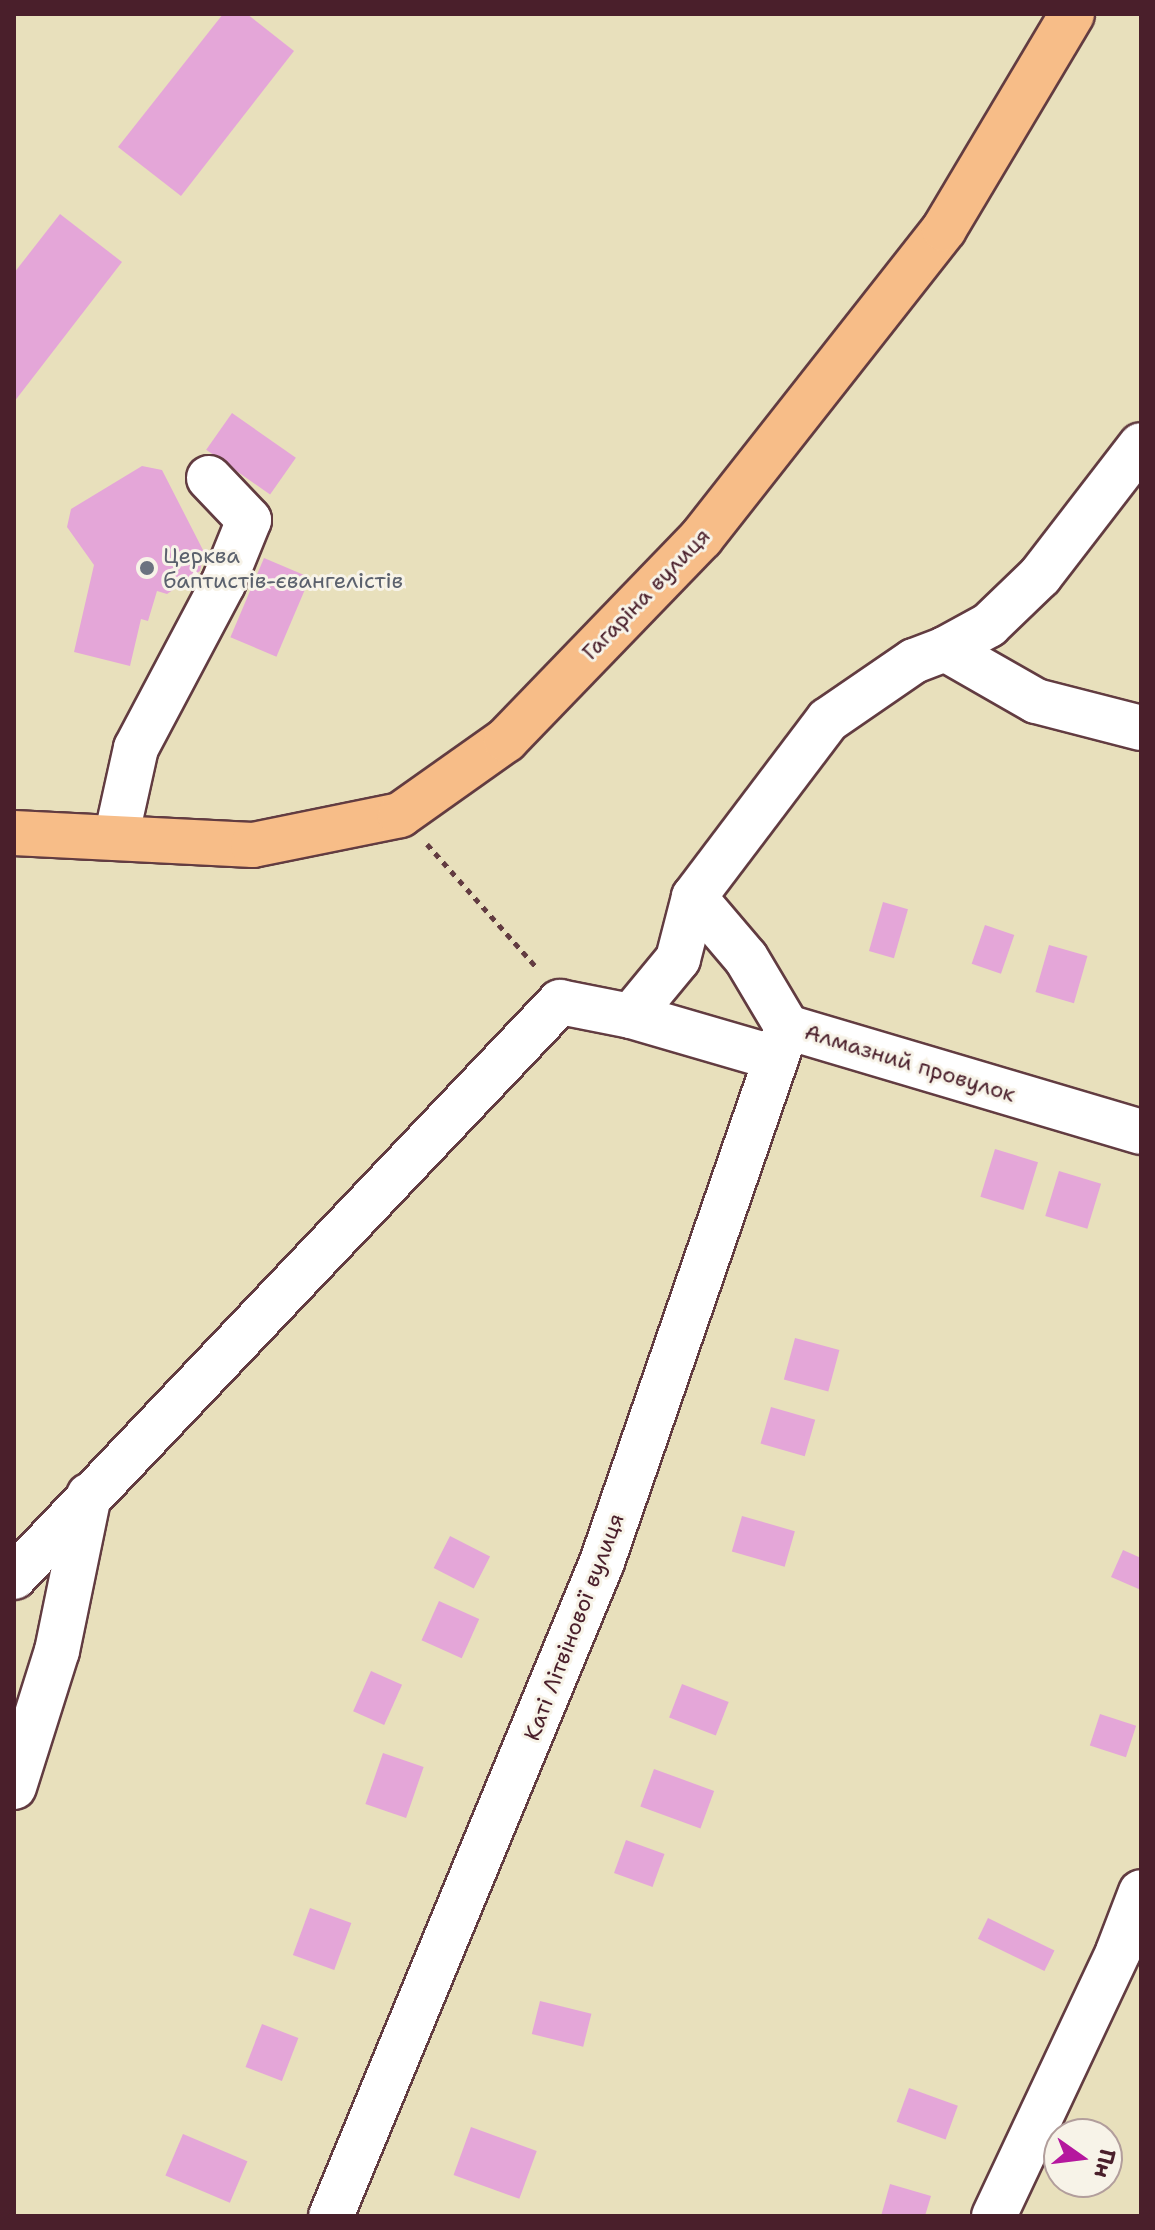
<!DOCTYPE html>
<html>
<head>
<meta charset="utf-8">
<style>
	body { margin:0 }
	#map { position:relative; width:1155px; height:2230px; overflow:hidden; background:#e8e0bc; font-family:"Shantell Sans",sans-serif }
	div>[style] { position:absolute }
	[style*='--x'] { left:calc(var(--x)*1px); top:calc(var(--y)*1px); width:calc(var(--w)*1px); rotate:calc(var(--a)*1deg) }
	.building>* { inset:0; background:#e4a6d8; transform-origin:0 0 }
	.path>* { height:5px; margin-top:-2.5px; transform-origin:0; background:repeating-linear-gradient(90deg,#623c41 0 6px,transparent 0 12px) }
	.roads { filter:drop-shadow(2px 0 #623c41) drop-shadow(-2px 0 #623c41) drop-shadow(0 2px #623c41) drop-shadow(0 -2px #623c41) }
	.minor>* { height:44px; margin:-22px; padding:0 22px; transform-origin:22px; border-radius:22px; background:#fff }
	.major>* { height:44px; margin:-22px; padding:0 22px; transform-origin:22px; border-radius:22px; background:#f7bd88 }
	.dots>* { width:22px; height:22px; translate:-50% -50%; box-sizing:border-box; border:4px solid #f7f3e8; border-radius:50% }
	span { translate:-50% -50%; white-space:nowrap; text-align:center; line-height:1.15; -webkit-text-stroke:6px #f7f3e8; paint-order:stroke }
	.worship-label { font-size:22px; color:#5b616d }
	.left { translate:0 -50%; text-align:left }
	.street-label { font-size:22px; color:#4a1f2b }
	.frame { position:absolute; inset:0; border:16px solid #4a1f2b; pointer-events:none }
	.north { position:absolute; left:1043px; top:2118px; width:80px; height:80px; box-sizing:border-box; background:#f7f3e8; border:2px solid #b29e9c; border-radius:50%; rotate:104deg; font-size:22px; font-weight:700; line-height:32px; text-align:center; color:#4a1f2b }
	.north::after { content:''; display:block; margin:auto; width:28px; height:36px; background:#b5179e; clip-path:polygon(50% 0,100% 100%,50% 72%,0 100%) }
</style>
</head>
<body>
<div id="map">
	<div class="building">
		<div style="clip-path:polygon(223px 14px,247px 14px,294px 51px,181px 196px,118px 147px)"></div>
		<div style="clip-path:polygon(60px 214px,122px 262px,14px 402px,14px 273px)"></div>
		<div style="left:232px;top:413px;width:78px;height:45px;rotate:35deg"></div>
		<div style="clip-path:polygon(142px 466px,162px 470px,204px 552px,200px 571px,167px 594px,157px 591px,148px 621px,141px 619px,130px 666px,74px 652px,94px 565px,67px 527px,71px 509px)"></div>
		<div style="left:264px;top:558px;width:50px;height:86px;rotate:23deg"></div>
		<div style="left:883px;top:902px;width:26px;height:51px;rotate:16deg"></div>
		<div style="left:985px;top:925px;width:31px;height:41px;rotate:19deg"></div>
		<div style="left:1049px;top:945px;width:40px;height:49px;rotate:16deg"></div>
		<div style="left:995px;top:1149px;width:45px;height:50px;rotate:17deg"></div>
		<div style="left:1059px;top:1171px;width:44px;height:47px;rotate:17deg"></div>
		<div style="left:795px;top:1338px;width:46px;height:43px;rotate:15deg"></div>
		<div style="left:771px;top:1407px;width:46px;height:38px;rotate:16deg"></div>
		<div style="left:742px;top:1516px;width:55px;height:37px;rotate:16deg"></div>
		<div style="left:450px;top:1536px;width:45px;height:36px;rotate:27deg"></div>
		<div style="clip-path:polygon(1123px 1550px,1141px 1558px,1141px 1590px,1111px 1577px)"></div>
		<div style="left:439px;top:1601px;width:44px;height:43px;rotate:24deg"></div>
		<div style="left:371px;top:1671px;width:34px;height:44px;rotate:24deg"></div>
		<div style="left:682px;top:1684px;width:50px;height:36px;rotate:21deg"></div>
		<div style="left:1100px;top:1714px;width:38px;height:33px;rotate:18deg"></div>
		<div style="left:383px;top:1753px;width:43px;height:54px;rotate:19deg"></div>
		<div style="left:654px;top:1769px;width:64px;height:40px;rotate:20deg"></div>
		<div style="left:626px;top:1840px;width:41px;height:35px;rotate:20deg"></div>
		<div style="left:310px;top:1908px;width:44px;height:50px;rotate:20deg"></div>
		<div style="left:988px;top:1918px;width:74px;height:23px;rotate:26deg"></div>
		<div style="left:540px;top:2001px;width:53px;height:34px;rotate:14deg"></div>
		<div style="left:262px;top:2024px;width:39px;height:46px;rotate:21deg"></div>
		<div style="left:909px;top:2088px;width:52px;height:36px;rotate:20deg"></div>
		<div style="left:471px;top:2127px;width:70px;height:51px;rotate:20deg"></div>
		<div style="left:183px;top:2134px;width:70px;height:45px;rotate:23deg"></div>
		<div style="clip-path:polygon(890px 2184px,931px 2196px,925px 2216px,881px 2216px)"></div>
	</div>
	<div class="path">
		<div style="--x:427;--y:844;--w:166;--a:48.4"></div>
	</div>
	<div class="roads">
		<div class="minor">
			<div style="--x:945;--y:649;--w:105;--a:29.7"></div>
			<div style="--x:1036;--y:701;--w:108;--a:14.4"></div>
			<div style="--x:116;--y:838;--w:92;--a:-77.5"></div>
			<div style="--x:136;--y:748;--w:186;--a:-62.1"></div>
			<div style="--x:223;--y:584;--w:69;--a:-67.9"></div>
			<div style="--x:249;--y:520;--w:58;--a:-133.6"></div>
			<div style="--x:694;--y:897;--w:80;--a:49.6"></div>
			<div style="--x:746;--y:958;--w:80;--a:59.3"></div>
			<div style="--x:787;--y:1027;--w:369;--a:16.5"></div>
			<div style="--x:631;--y:1016;--w:151;--a:16.2"></div>
			<div style="--x:14;--y:1577;--w:793;--a:-46.48"></div>
			<div style="--x:560;--y:1002;--w:72;--a:11.2"></div>
			<div style="--x:631;--y:1016;--w:74;--a:-50.5"></div>
			<div style="--x:678;--y:959;--w:64;--a:-75.5"></div>
			<div style="--x:694;--y:897;--w:222;--a:-52.9"></div>
			<div style="--x:828;--y:720;--w:104;--a:-34.5"></div>
			<div style="--x:914;--y:661;--w:33;--a:-21"></div>
			<div style="--x:945;--y:649;--w:50;--a:-28.6"></div>
			<div style="--x:989;--y:625;--w:71;--a:-43.9"></div>
			<div style="--x:1040;--y:576;--w:165;--a:-52.4"></div>
			<div style="--x:14;--y:1787;--w:143;--a:-72.5"></div>
			<div style="--x:57;--y:1651;--w:159;--a:-78.4"></div>
			<div style="--x:331;--y:2216;--w:708;--a:-67.49"></div>
			<div style="--x:602;--y:1562;--w:566;--a:-70.92"></div>
			<div style="--x:994;--y:2216;--w:292;--a:-64.8"></div>
			<div style="--x:1118;--y:1952;--w:64;--a:-69"></div>
		</div>
		<div class="major">
			<div style="--x:14;--y:833;--w:239;--a:2.9"></div>
			<div style="--x:253;--y:845;--w:150;--a:-11.5"></div>
			<div style="--x:400;--y:815;--w:130;--a:-35.3"></div>
			<div style="--x:506;--y:740;--w:281;--a:-46"></div>
			<div style="--x:701;--y:538;--w:393;--a:-51.8"></div>
			<div style="--x:944;--y:229;--w:250;--a:-59.2"></div>
		</div>
	</div>
	<div class="dots">
		<div style="left:147px;top:568px;background:#6b7280"></div>
	</div>
	<div class="worship-label">
		<span class="left" style="left:163px;top:568px">Церква<br>баптистів-євангелістів</span>
	</div>
	<div class="street-label">
		<span style="left:646px;top:594px;rotate:-46deg">Гагаріна вулиця</span>
		<span style="left:910px;top:1063px;rotate:17deg">Алмазний провулок</span>
		<span style="left:574px;top:1627px;rotate:-69deg">Каті Літвінової вулиця</span>
	</div>
	<div class="frame"></div>
	<div class="north">Пн</div>
</div>
</body>
</html>
